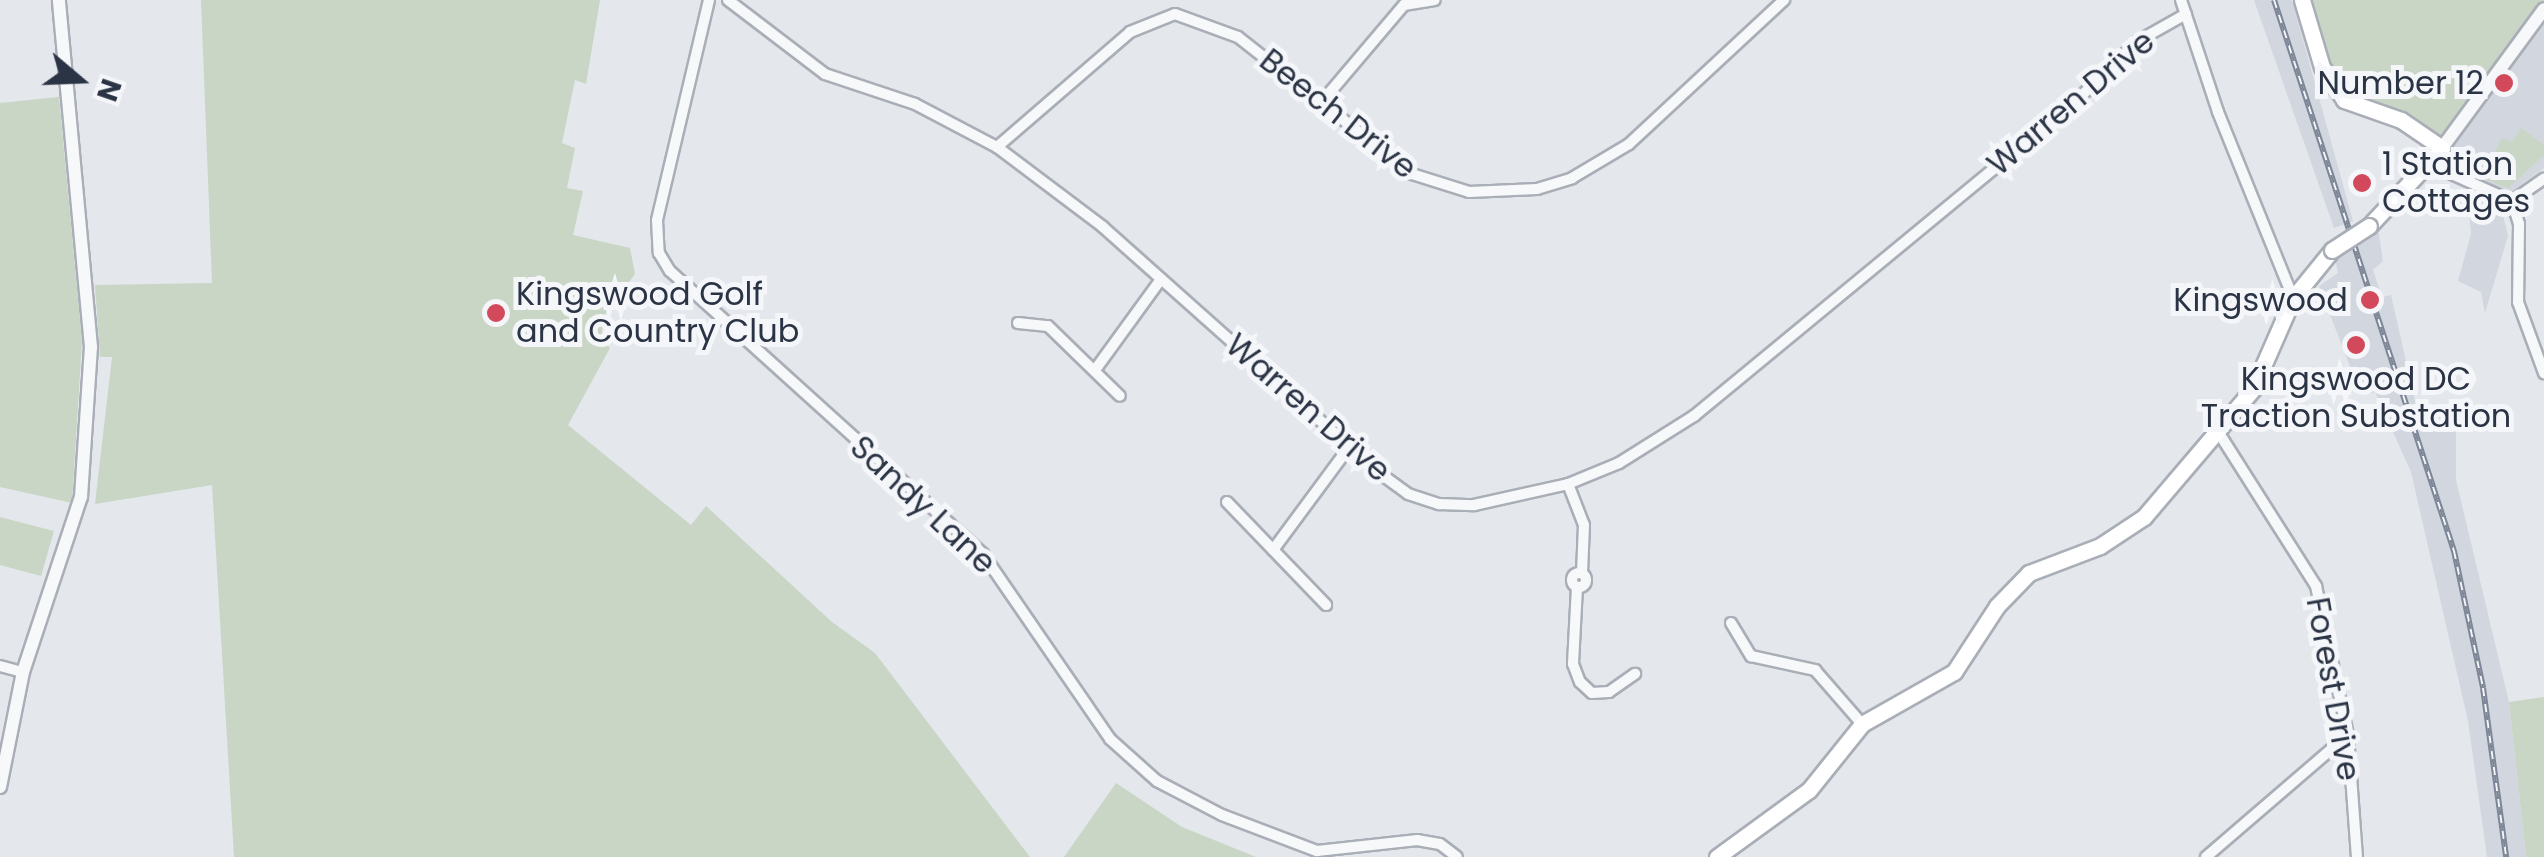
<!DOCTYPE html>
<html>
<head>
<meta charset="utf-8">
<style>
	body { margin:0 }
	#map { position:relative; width:2544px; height:857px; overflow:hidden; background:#e4e7ec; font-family:Poppins,sans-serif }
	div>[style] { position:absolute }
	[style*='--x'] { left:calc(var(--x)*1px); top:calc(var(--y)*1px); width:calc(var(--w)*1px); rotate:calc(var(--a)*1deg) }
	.built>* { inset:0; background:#d2d6de }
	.green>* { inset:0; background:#c9d6c5 }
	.roads { filter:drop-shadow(2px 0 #a9aeb7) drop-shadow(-2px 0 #a9aeb7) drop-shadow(0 2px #a9aeb7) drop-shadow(0 -2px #a9aeb7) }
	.minor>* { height:10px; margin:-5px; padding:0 5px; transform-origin:5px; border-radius:5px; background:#f7f8fa }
	.minor>.ring { margin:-5px; padding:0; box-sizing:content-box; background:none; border:10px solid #f7f8fa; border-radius:50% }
	.tertiary>* { height:12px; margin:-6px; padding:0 6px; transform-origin:6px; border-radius:6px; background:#f7f8fa }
	.secondary>* { height:15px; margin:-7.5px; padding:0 7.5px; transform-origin:7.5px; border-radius:7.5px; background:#fff }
	.rail>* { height:6px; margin-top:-3px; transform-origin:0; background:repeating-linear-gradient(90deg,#f4f6f9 0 8px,#7d8696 0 16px); box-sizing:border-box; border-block:2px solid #7d8696 }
	.bridges { filter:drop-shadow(2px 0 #a9aeb7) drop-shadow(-2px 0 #a9aeb7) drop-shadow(0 2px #a9aeb7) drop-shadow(0 -2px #a9aeb7) }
	.secondary-bridge>* { height:15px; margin:-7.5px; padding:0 7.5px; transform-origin:7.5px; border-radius:7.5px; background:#fff }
	.dots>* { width:28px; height:28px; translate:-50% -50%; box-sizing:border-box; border:5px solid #f4f6f9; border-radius:50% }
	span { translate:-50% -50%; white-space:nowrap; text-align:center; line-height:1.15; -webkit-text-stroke:10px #f4f6f9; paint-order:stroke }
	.poi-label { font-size:32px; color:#2b3445 }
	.right { translate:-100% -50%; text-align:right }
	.left { translate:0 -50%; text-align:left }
	.street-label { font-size:32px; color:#2b3445 }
	.north { position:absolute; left:30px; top:30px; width:100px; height:100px; -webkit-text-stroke:8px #f4f6f9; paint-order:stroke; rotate:109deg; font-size:28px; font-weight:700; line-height:40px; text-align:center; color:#2b3445 }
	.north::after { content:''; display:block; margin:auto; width:35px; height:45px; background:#2b3445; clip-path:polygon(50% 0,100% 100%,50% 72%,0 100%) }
</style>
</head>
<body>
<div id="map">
	<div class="built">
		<div style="clip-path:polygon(2254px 0,2292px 0,2353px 221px,2334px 228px)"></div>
		<div style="clip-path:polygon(2544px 19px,2544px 168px,2511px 192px,2442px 163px)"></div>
		<div style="clip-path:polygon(2463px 192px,2502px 211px,2508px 236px,2485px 313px,2481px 292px,2458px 281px,2471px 234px,2469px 211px,2459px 201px)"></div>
		<div style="clip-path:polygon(2378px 229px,2383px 261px,2373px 270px,2382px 297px,2391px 295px,2418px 414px,2456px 415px,2456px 480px,2509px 702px,2526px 857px,2487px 857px,2468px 721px,2411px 472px,2375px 392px,2361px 395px,2319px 286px,2338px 273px,2334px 254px)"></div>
	</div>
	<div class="green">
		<div style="clip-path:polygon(201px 0,600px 0,586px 84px,575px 80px,562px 143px,575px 148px,567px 188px,583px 191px,573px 235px,630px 248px,635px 274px,604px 316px,601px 338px,610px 348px,568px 425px,691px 525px,706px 506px,832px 622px,875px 653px,1030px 857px,234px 857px,212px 485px,95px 504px,112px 357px,100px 357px,95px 285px,212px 283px)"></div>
		<div style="clip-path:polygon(2302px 0,2544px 0,2544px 9px,2442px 148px,2334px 89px)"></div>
		<div style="clip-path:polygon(59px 97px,82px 340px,72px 503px,0 487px,0 103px)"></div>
		<div style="clip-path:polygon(2521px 128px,2544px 145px,2544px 155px,2508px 188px,2485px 179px,2501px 138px,2512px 142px)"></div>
		<div style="clip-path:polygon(0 517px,54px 531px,41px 576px,0 565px)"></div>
		<div style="clip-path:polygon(2544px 697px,2544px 857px,2526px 857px,2509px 702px)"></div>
		<div style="clip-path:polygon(1116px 783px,1182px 827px,1256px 857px,1064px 857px)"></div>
	</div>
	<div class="roads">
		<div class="minor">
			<div style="--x:709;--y:0;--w:226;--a:103.3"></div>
			<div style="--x:657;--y:220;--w:33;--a:87"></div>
			<div style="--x:659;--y:253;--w:21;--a:59"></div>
			<div style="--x:670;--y:271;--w:422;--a:42.1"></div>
			<div style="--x:983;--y:554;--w:224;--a:55.5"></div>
			<div style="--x:1110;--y:739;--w:63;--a:41.8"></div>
			<div style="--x:1157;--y:781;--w:73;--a:27.6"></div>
			<div style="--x:1222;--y:815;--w:102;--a:20.8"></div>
			<div style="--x:1317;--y:851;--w:101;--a:-6.3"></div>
			<div style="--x:1417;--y:840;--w:23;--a:10"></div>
			<div style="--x:1440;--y:844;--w:21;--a:37"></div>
			<div style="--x:728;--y:0;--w:122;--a:37.3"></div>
			<div style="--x:825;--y:74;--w:95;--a:18.4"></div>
			<div style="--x:915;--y:104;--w:93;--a:27.7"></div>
			<div style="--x:997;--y:147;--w:133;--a:37"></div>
			<div style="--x:1103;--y:227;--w:368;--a:41.7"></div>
			<div style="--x:1378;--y:472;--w:37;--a:36"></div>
			<div style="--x:1408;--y:494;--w:33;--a:18"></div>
			<div style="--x:1439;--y:504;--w:35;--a:2"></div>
			<div style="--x:1474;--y:505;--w:96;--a:-12.6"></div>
			<div style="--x:1568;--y:484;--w:55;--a:-22.4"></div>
			<div style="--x:1619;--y:463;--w:89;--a:-32.1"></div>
			<div style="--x:1694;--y:416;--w:497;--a:-39.5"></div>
			<div style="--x:2077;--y:100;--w:85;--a:-44"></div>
			<div style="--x:2138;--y:41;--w:55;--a:-29.4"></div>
			<div style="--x:2181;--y:0;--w:118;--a:71.7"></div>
			<div style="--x:2218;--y:112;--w:201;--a:68"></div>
			<div style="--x:1320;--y:104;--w:130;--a:-49.7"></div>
			<div style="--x:1404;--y:5;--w:31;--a:-9"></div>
			<div style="--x:997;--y:147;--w:176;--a:-40.8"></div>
			<div style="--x:1130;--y:32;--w:48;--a:-21.8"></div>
			<div style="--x:1175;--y:14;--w:67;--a:20.1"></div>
			<div style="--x:1238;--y:37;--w:221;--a:38.2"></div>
			<div style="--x:1412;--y:174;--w:60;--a:17.5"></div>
			<div style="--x:1469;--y:192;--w:68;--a:-2.5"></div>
			<div style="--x:1537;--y:189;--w:37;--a:-17"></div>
			<div style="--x:1572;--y:178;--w:66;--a:-30.8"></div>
			<div style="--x:1629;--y:144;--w:212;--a:-42.9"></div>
			<div style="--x:2429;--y:164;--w:91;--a:24"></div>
			<div style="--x:2512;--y:201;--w:39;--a:-35"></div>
			<div style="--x:2512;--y:201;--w:24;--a:73"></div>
			<div style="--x:2519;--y:224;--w:78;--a:90.7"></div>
			<div style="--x:2518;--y:302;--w:76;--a:69.9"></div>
			<div style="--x:1018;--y:323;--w:30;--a:6"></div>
			<div style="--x:1048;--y:326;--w:100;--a:44.2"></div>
			<div style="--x:1095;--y:370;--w:112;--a:-54"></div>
			<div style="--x:2217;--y:430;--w:185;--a:57.6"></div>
			<div style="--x:2316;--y:586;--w:152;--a:77.9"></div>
			<div style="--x:2348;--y:735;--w:122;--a:85.8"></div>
			<div style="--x:1568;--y:484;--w:44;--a:68.7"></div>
			<div style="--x:1584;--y:525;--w:48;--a:92.4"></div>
			<div style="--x:1227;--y:502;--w:143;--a:46.1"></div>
			<div style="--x:1273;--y:550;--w:129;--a:-53.5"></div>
			<div class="ring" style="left:1572px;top:573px;width:4px;height:4px"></div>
			<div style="--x:1577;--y:587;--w:77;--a:93"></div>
			<div style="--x:1573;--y:664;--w:19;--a:69"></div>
			<div style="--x:1580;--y:682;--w:16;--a:43"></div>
			<div style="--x:1592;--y:693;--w:17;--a:-3"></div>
			<div style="--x:1609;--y:692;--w:32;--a:-35"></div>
			<div style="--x:1731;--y:623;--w:39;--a:59"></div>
			<div style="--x:1751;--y:656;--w:66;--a:12.3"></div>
			<div style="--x:1815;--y:670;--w:72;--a:49"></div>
			<div style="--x:0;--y:666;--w:24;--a:15"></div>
			<div style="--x:2206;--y:857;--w:187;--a:-40.7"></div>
		</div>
		<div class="tertiary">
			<div style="--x:2442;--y:148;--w:172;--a:-53.7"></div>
			<div style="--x:0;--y:787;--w:117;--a:-78.7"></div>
			<div style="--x:23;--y:672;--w:184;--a:-71.7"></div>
			<div style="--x:81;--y:497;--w:150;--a:-86.2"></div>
			<div style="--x:91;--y:347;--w:348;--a:-95.3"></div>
		</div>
		<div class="secondary">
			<div style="--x:2302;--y:0;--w:70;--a:73.4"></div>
			<div style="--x:2322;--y:67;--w:40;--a:56"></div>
			<div style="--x:2344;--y:100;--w:60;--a:19.3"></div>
			<div style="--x:2401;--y:120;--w:50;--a:34.3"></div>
			<div style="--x:2442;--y:148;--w:107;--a:133.1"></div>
			<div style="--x:1717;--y:857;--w:114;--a:-36.1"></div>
			<div style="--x:1809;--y:790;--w:85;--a:-51.2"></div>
			<div style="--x:1862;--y:724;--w:106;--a:-29.5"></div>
			<div style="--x:1954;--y:672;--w:79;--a:-56.9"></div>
			<div style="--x:1997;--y:606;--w:46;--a:-45.9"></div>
			<div style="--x:2029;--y:573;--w:76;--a:-20.8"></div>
			<div style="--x:2100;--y:546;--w:53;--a:-33.4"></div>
			<div style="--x:2144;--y:517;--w:168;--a:-49.6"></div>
			<div style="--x:2253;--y:389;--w:99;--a:-66.3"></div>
			<div style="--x:2293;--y:298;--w:62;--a:-50.9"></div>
		</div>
	</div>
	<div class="rail">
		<div style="--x:2274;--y:0;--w:580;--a:71.91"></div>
		<div style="--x:2454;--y:551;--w:140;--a:78"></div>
		<div style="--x:2483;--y:688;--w:171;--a:82.2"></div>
	</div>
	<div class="bridges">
		<div class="secondary-bridge">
			<div style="--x:2332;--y:250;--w:44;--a:-33"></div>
		</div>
	</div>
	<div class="dots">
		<div style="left:2504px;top:83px;background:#d1495b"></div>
		<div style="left:2362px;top:183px;background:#d1495b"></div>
		<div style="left:2370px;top:300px;background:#d1495b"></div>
		<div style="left:496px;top:313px;background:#d1495b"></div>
		<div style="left:2356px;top:345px;background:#d1495b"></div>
	</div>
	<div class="poi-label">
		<span class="right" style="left:2484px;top:83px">Number 12</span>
		<span class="left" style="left:2382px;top:183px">1 Station<br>Cottages</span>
		<span class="left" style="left:516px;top:313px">Kingswood Golf<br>and Country Club</span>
		<span class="right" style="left:2348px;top:300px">Kingswood</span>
		<span style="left:2356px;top:398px">Kingswood DC<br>Traction Substation</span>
	</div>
	<div class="street-label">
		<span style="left:2071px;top:103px;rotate:-40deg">Warren Drive</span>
		<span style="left:1338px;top:114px;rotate:38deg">Beech Drive</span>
		<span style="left:1308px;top:408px;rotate:41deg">Warren Drive</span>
		<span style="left:923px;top:505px;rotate:43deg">Sandy Lane</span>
		<span style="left:2333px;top:689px;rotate:80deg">Forest Drive</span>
	</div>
	<div class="north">N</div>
</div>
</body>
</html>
